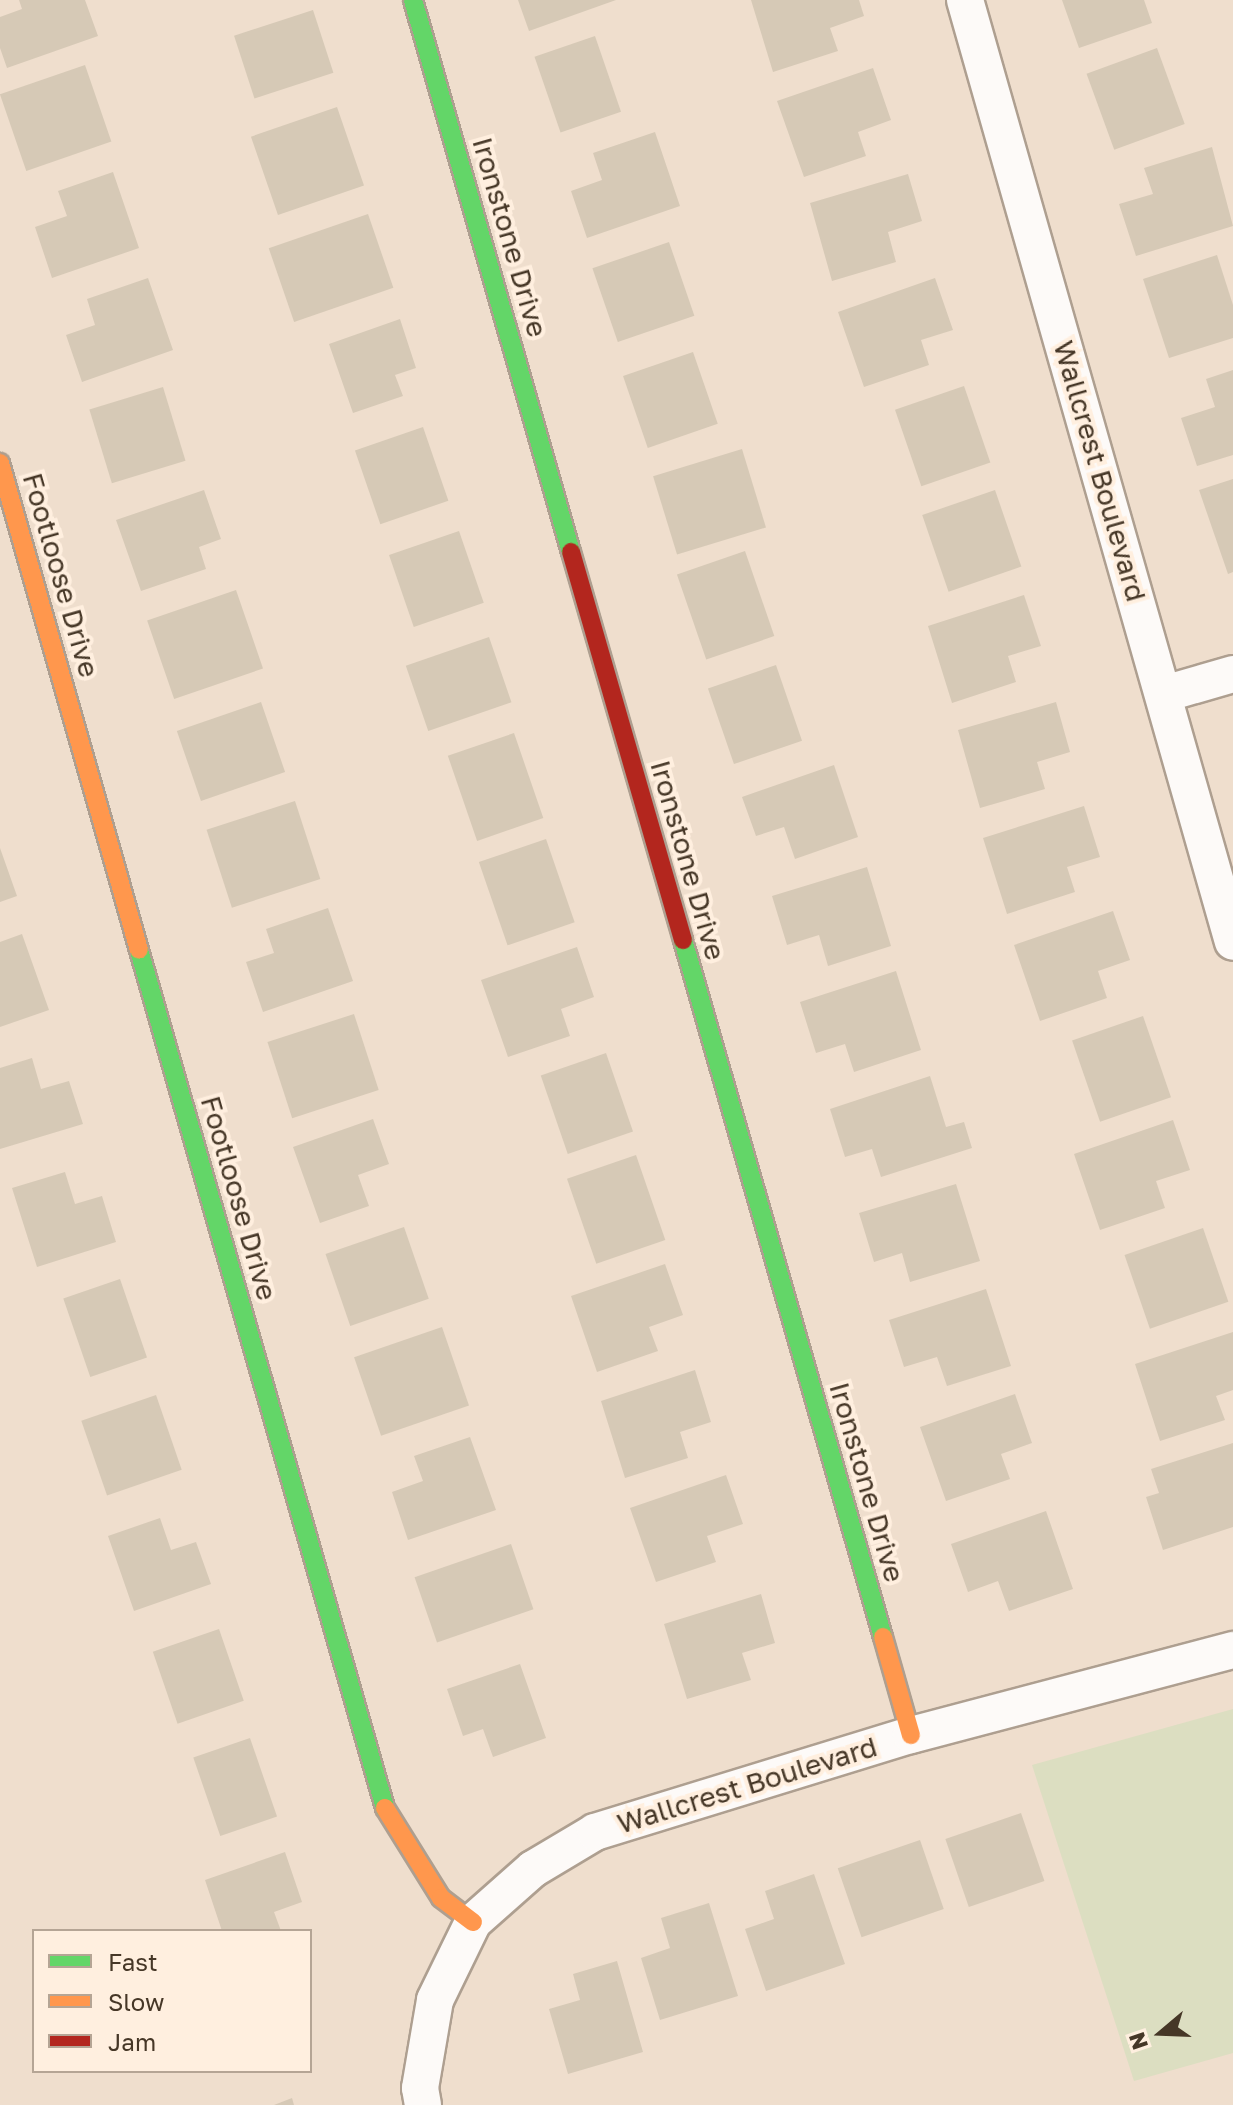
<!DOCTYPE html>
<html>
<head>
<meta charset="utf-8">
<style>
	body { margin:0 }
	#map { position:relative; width:1233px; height:2105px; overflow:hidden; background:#efdecd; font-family:"Golos Text",sans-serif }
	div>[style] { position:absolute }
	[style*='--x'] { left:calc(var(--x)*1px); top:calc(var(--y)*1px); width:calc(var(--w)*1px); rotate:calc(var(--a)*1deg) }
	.green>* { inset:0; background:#dcdec1 }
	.building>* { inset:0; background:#d6c9b6; transform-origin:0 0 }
	.roads { filter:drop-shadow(2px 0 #ae9f90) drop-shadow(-2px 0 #ae9f90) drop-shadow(0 2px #ae9f90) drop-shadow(0 -2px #ae9f90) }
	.street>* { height:36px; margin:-18px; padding:0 18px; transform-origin:18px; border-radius:18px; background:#fdfaf8 }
	.fast>* { height:18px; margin:-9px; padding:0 9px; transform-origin:9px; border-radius:9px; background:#63d668 }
	.slow>* { height:18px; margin:-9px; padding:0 9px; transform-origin:9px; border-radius:9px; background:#ff974d }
	.jam>* { height:18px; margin:-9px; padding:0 9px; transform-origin:9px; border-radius:9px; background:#b3261e }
	span { translate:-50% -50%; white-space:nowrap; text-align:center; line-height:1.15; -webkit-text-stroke:8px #ffefdf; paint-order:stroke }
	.street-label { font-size:28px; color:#463727 }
	.legend { position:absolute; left:32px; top:1929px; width:280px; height:144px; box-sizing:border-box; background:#ffefdf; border:2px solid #b5a595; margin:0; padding:10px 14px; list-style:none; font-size:24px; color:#463727 }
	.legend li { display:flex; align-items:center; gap:16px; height:40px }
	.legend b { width:40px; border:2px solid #b5a595 }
	.north { position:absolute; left:1121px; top:1993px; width:80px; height:80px; -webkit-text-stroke:6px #ffefdf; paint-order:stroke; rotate:251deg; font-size:22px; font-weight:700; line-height:32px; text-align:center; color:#463727 }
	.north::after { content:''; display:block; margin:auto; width:28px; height:36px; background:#463727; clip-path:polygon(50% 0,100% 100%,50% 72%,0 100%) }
</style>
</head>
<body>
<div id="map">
	<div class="green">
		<div style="clip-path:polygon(1233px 1709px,1233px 2053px,1134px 2081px,1032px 1765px)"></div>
	</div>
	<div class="building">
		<div style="clip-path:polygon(19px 0,85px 0,98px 36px,7px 68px,0 48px,0 17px,22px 9px)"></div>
		<div style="clip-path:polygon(518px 0,616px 0,529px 31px)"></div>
		<div style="clip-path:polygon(751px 0,859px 0,864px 16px,830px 28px,838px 51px,773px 72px)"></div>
		<div style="clip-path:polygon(1062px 0,1144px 0,1152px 23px,1079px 48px)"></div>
		<div style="left:313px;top:10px;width:66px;height:83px;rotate:72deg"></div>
		<div style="left:595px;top:36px;width:80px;height:64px;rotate:71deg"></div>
		<div style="left:1157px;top:48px;width:81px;height:75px;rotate:70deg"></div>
		<div style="left:85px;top:65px;width:81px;height:90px;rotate:71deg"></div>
		<div style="clip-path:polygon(873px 68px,891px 120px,858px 132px,866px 156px,804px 177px,777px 101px)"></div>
		<div style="left:337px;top:107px;width:83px;height:91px;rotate:71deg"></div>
		<div style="clip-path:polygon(655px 132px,680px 206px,587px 238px,571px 191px,602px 180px,593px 153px)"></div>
		<div style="clip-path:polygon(1212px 147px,1233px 226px,1136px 256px,1119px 204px,1153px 194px,1144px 168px)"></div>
		<div style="clip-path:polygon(113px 172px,139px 248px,52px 278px,35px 227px,67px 216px,58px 191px)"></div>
		<div style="clip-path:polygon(908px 174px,922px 221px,888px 232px,896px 262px,832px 281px,810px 203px)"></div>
		<div style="left:368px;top:214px;width:78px;height:105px;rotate:71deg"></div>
		<div style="left:669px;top:242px;width:78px;height:81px;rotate:71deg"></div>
		<div style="clip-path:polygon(1217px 255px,1233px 305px,1233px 338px,1169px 358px,1143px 279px)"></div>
		<div style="clip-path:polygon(148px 278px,173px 350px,82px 382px,66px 335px,95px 325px,87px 299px)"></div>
		<div style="clip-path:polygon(935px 278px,953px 330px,921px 340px,929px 365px,864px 387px,838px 312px)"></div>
		<div style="clip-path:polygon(400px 319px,416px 368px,395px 375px,403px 396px,353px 413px,329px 344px)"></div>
		<div style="left:693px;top:352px;width:76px;height:74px;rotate:71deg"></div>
		<div style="clip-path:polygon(1233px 370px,1233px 455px,1197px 466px,1181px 418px,1215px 407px,1206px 379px)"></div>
		<div style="left:964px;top:386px;width:81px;height:73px;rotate:71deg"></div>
		<div style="left:163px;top:387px;width:77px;height:77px;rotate:73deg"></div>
		<div style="left:423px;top:427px;width:78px;height:72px;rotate:71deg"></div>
		<div style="left:742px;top:449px;width:82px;height:93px;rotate:73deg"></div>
		<div style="clip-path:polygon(1233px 479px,1233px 572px,1228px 574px,1199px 490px)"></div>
		<div style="clip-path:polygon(204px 490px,221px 539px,199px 547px,206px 569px,141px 591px,116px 520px)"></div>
		<div style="left:995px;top:490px;width:81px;height:77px;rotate:71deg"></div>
		<div style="left:459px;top:531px;width:76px;height:74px;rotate:71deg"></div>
		<div style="left:745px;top:551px;width:90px;height:72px;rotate:71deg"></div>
		<div style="left:236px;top:590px;width:83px;height:94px;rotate:71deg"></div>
		<div style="clip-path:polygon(1024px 595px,1041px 646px,1008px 656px,1016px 682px,952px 703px,928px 626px)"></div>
		<div style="left:489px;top:637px;width:69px;height:88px;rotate:71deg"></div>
		<div style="left:776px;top:665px;width:80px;height:72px;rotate:71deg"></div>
		<div style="left:261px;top:702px;width:74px;height:89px;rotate:71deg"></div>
		<div style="clip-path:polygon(1056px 702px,1070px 752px,1037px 762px,1045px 789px,980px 808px,958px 730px)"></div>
		<div style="left:514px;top:733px;width:90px;height:70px;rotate:71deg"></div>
		<div style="clip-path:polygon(834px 765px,858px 837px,795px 859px,784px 827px,756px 836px,742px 797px)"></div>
		<div style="left:295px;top:801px;width:82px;height:93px;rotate:72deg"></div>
		<div style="clip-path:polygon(1084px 806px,1100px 857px,1067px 867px,1075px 892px,1007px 914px,983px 838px)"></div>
		<div style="left:546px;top:839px;width:88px;height:71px;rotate:71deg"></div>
		<div style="clip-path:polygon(0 848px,17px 896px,0 902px)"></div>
		<div style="clip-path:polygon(867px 867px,891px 946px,828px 966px,819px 935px,787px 945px,772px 896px)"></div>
		<div style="clip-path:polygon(328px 908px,353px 981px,263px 1012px,246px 962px,274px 953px,266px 929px)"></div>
		<div style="clip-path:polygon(1113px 911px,1130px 960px,1098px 971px,1107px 998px,1040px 1021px,1014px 945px)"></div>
		<div style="clip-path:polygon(22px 934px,49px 1010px,0 1027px,0 942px)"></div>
		<div style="clip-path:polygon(577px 947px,594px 997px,561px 1009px,570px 1036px,508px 1057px,481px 980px)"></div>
		<div style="clip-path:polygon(896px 971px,921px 1050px,854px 1072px,845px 1044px,816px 1053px,800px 1002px)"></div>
		<div style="left:354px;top:1014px;width:80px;height:91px;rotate:72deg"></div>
		<div style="left:1143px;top:1016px;width:86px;height:75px;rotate:71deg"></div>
		<div style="left:606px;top:1053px;width:83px;height:69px;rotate:71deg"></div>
		<div style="clip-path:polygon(32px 1058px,41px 1089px,69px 1081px,83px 1124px,0 1149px,0 1068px)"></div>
		<div style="clip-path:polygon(930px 1076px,946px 1127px,964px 1122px,972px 1148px,881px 1177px,872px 1149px,845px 1157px,830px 1109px)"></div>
		<div style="clip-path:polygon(373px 1119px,389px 1164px,358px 1175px,369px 1206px,320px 1223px,293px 1147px)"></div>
		<div style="clip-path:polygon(1173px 1120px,1190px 1170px,1156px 1181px,1165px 1208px,1100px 1230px,1074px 1154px)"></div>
		<div style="left:636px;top:1155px;width:90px;height:73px;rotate:71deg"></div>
		<div style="clip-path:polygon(65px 1172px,75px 1204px,102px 1196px,116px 1242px,37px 1267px,12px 1188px)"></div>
		<div style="clip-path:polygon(956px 1184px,980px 1261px,910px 1282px,902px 1253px,874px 1262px,859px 1213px)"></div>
		<div style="left:404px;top:1227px;width:76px;height:83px;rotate:71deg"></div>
		<div style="left:1203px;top:1228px;width:78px;height:83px;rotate:71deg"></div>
		<div style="clip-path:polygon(665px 1264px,683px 1315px,649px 1327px,658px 1351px,597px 1372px,571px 1296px)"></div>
		<div style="left:120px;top:1279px;width:83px;height:60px;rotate:71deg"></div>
		<div style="clip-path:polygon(986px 1289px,1011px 1366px,947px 1386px,937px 1357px,904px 1367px,889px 1320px)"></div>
		<div style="left:442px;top:1327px;width:83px;height:93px;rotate:71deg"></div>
		<div style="clip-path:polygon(1233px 1332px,1233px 1390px,1216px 1396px,1225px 1420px,1160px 1441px,1135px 1364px)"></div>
		<div style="clip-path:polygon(695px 1370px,711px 1422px,680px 1432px,688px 1458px,625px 1478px,601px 1401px)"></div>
		<div style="clip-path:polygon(1015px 1394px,1032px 1443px,1001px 1454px,1010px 1479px,946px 1501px,920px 1427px)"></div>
		<div style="left:156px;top:1395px;width:79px;height:79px;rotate:71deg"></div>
		<div style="clip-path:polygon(470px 1437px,496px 1510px,408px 1540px,392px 1492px,423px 1481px,414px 1456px)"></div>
		<div style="clip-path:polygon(1233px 1443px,1233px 1527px,1163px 1550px,1146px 1497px,1159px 1493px,1151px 1469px)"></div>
		<div style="clip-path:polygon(726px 1475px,743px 1524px,707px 1536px,716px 1562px,656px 1582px,630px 1508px)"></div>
		<div style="clip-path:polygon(1046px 1511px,1073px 1589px,1009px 1611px,998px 1581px,968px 1592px,951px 1544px)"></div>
		<div style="clip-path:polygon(160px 1518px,171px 1550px,196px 1542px,211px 1584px,134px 1611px,108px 1536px)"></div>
		<div style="left:511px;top:1544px;width:69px;height:102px;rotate:71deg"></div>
		<div style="clip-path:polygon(761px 1594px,775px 1643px,742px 1653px,751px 1680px,687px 1699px,664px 1624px)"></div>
		<div style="left:219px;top:1629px;width:76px;height:70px;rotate:71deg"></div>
		<div style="clip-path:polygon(520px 1664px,546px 1738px,493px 1757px,483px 1729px,463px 1736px,447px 1689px)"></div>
		<div style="left:250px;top:1738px;width:83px;height:60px;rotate:71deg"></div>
		<div style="left:1021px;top:1813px;width:72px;height:80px;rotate:71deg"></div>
		<div style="left:920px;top:1840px;width:73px;height:87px;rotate:71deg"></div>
		<div style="clip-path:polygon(285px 1852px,302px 1902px,274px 1912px,281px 1931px,222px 1931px,205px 1880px)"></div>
		<div style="clip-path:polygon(814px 1874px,845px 1964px,766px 1991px,745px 1929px,774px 1919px,765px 1891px)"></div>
		<div style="clip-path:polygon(709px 1903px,738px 1996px,660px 2020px,641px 1958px,670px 1948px,661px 1918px)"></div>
		<div style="clip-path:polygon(617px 1961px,643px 2052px,568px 2074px,549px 2009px,580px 2000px,573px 1974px)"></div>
		<div style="clip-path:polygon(292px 2098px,294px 2105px,274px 2105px)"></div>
	</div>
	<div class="roads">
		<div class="street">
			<div style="--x:965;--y:0;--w:979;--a:74.12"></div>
			<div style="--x:1164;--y:694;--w:72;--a:-16.2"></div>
			<div style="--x:423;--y:2105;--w:17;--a:-100"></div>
			<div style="--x:420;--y:2088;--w:89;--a:-80.3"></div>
			<div style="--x:435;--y:2000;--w:87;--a:-64"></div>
			<div style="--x:473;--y:1922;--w:80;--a:-41.5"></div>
			<div style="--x:533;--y:1869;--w:72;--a:-30.8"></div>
			<div style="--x:595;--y:1832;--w:331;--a:-17.1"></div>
			<div style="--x:911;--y:1735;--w:333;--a:-14.8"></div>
		</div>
		<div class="fast">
			<div style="--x:413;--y:0;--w:574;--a:74.03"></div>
			<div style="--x:683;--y:940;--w:725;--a:73.99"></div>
			<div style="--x:139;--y:950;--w:893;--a:74"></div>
		</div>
		<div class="slow">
			<div style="--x:0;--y:463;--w:506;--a:74.07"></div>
			<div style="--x:883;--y:1637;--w:102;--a:74.1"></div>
			<div style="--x:385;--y:1808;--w:106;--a:58.1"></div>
			<div style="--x:441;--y:1898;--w:40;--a:37"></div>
		</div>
		<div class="jam">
			<div style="--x:571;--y:552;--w:404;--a:73.9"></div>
		</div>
	</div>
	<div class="street-label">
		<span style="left:510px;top:237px;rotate:74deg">Ironstone Drive</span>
		<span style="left:1100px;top:471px;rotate:74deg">Wallcrest Boulevard</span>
		<span style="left:61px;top:575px;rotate:74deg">Footloose Drive</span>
		<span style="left:688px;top:860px;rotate:74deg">Ironstone Drive</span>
		<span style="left:239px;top:1198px;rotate:74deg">Footloose Drive</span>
		<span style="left:867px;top:1482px;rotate:74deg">Ironstone Drive</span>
		<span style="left:747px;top:1785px;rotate:-17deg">Wallcrest Boulevard</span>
	</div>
	<ul class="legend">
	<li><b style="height:10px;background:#63d668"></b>Fast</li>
	<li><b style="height:10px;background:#ff974d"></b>Slow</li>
	<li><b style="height:10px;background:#b3261e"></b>Jam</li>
	</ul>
	<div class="north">N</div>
</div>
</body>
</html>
